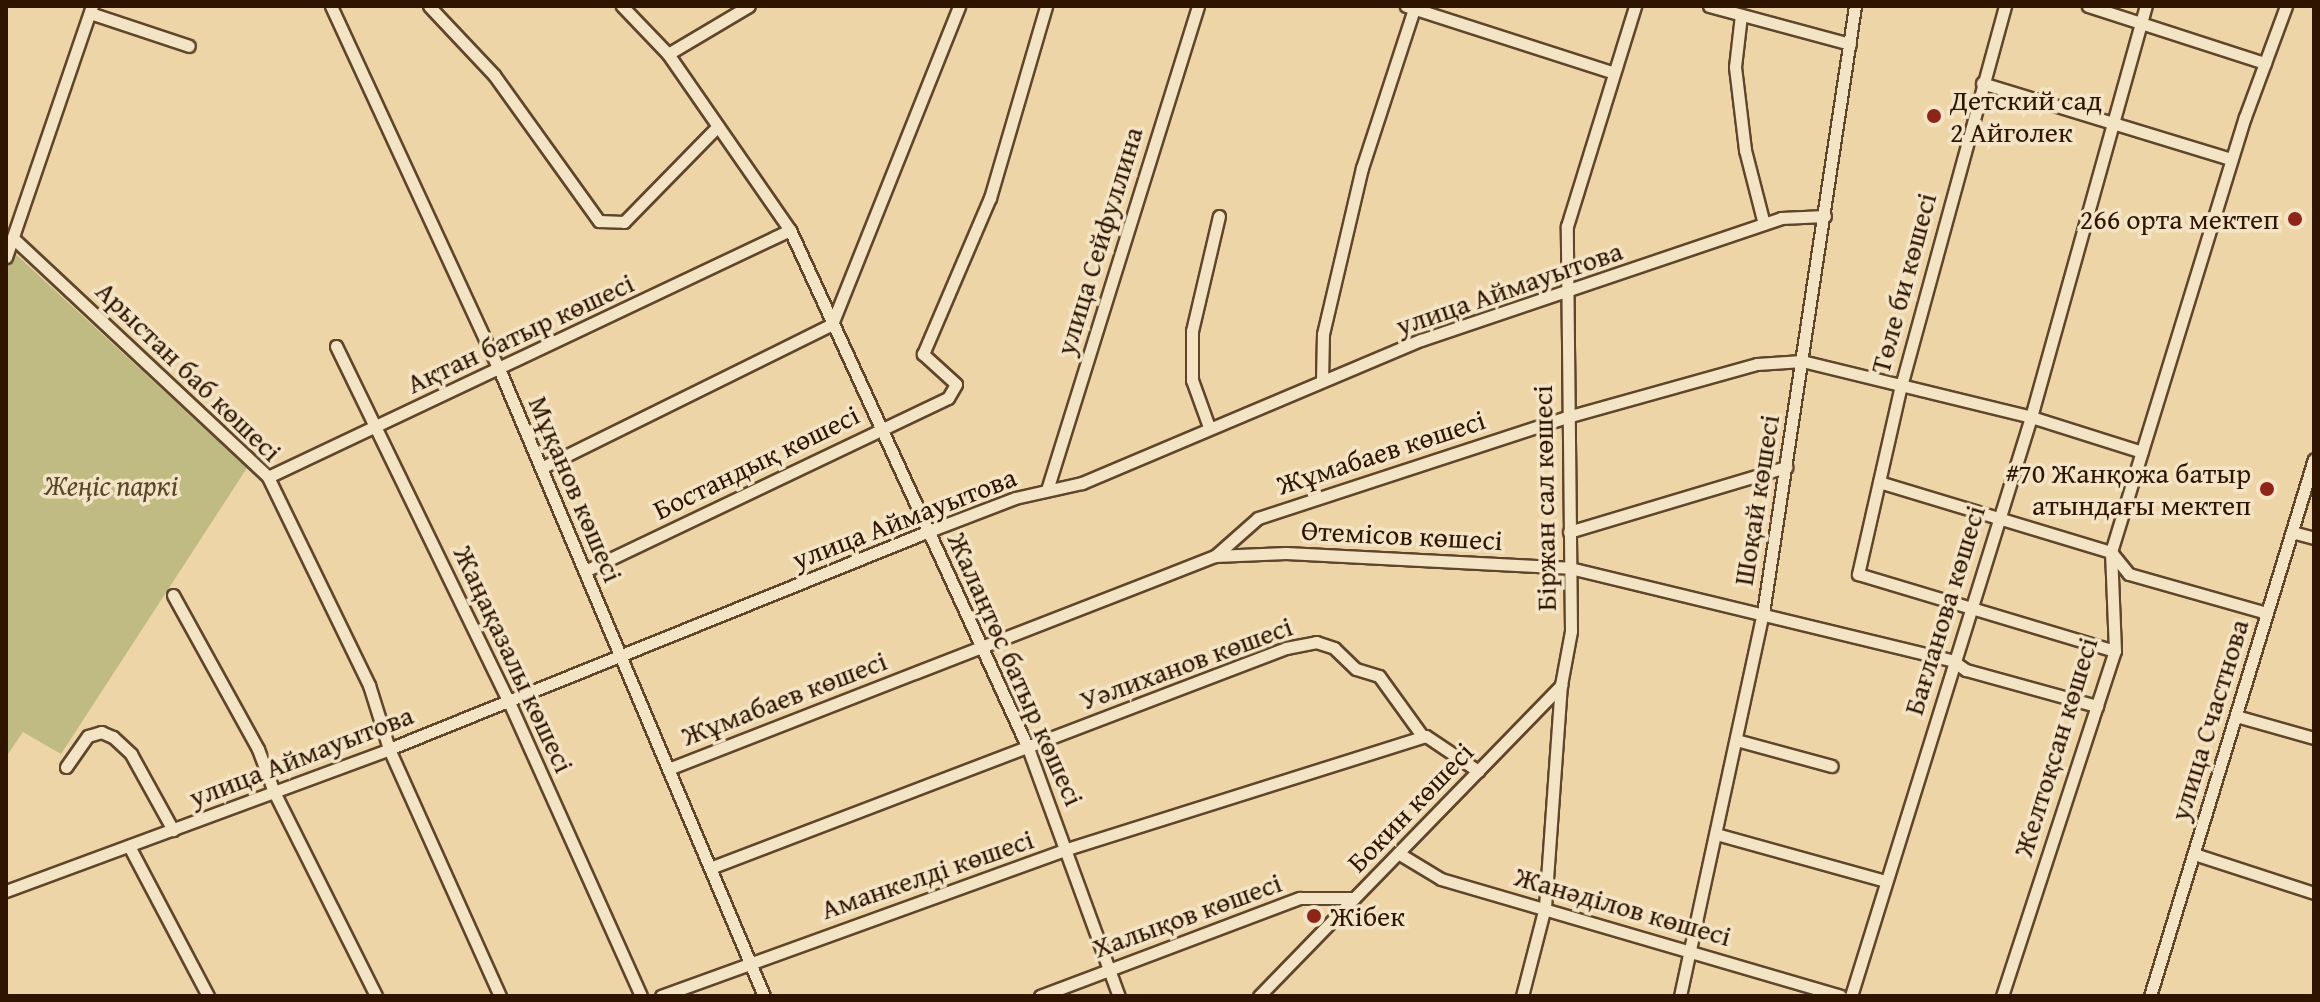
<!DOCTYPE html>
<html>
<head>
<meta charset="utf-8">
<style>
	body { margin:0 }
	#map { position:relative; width:2320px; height:1002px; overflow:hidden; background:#eed5a7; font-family:"Gentium Book Plus",serif }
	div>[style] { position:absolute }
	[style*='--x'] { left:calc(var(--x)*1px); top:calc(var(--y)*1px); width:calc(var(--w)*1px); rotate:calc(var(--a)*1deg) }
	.green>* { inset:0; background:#c0bb82 }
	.roads { filter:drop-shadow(2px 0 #5f452a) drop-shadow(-2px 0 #5f452a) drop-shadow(0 2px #5f452a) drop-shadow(0 -2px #5f452a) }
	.minor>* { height:11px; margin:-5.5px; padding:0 5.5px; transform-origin:5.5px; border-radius:5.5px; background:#f4e4c6 }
	.dots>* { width:22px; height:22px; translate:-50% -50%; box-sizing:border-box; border:4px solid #f4e4c6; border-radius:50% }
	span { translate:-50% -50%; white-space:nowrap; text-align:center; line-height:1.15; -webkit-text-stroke:7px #f4e4c6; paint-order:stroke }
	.poi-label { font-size:28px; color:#2f1500 }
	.left { translate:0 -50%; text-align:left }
	.right { translate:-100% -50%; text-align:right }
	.street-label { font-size:28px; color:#2f1500 }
	.park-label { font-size:28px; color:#5a4727; font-style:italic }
	.frame { position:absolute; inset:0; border:8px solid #2f1500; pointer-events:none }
</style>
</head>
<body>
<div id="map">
	<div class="green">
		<div style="clip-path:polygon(6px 245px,247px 468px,61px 754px,23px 732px,6px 757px)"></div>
	</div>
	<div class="roads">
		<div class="minor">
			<div style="--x:331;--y:6;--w:402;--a:65.2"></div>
			<div style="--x:500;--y:371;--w:678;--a:67.1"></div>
			<div style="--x:429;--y:6;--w:95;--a:46.7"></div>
			<div style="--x:494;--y:75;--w:180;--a:54.3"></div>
			<div style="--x:599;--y:221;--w:25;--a:2"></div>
			<div style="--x:624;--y:222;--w:134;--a:-45.6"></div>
			<div style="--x:622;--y:6;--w:66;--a:46.2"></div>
			<div style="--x:668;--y:54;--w:214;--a:55.3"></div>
			<div style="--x:790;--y:230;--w:570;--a:65.32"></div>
			<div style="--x:1028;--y:748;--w:264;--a:69.9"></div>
			<div style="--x:1406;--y:6;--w:216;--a:17.8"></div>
			<div style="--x:1709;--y:6;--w:146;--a:15.1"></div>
			<div style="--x:2005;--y:6;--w:393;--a:105.3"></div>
			<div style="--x:1901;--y:385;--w:194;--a:102.8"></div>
			<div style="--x:1858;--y:574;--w:268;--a:16.7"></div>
			<div style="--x:2088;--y:6;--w:186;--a:17.9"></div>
			<div style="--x:90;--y:13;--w:104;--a:18.4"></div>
			<div style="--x:1741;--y:15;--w:52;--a:96.6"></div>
			<div style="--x:1735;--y:67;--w:84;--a:83.1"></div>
			<div style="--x:1745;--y:150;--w:76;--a:75.6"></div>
			<div style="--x:668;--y:54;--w:94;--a:-30.7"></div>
			<div style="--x:1982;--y:83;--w:260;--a:17"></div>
			<div style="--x:13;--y:238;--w:349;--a:43.1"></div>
			<div style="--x:268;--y:477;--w:231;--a:64.1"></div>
			<div style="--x:369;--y:685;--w:67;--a:72.6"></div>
			<div style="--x:389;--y:749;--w:271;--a:65.8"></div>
			<div style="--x:6;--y:257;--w:265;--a:-71.1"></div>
			<div style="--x:336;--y:346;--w:396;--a:64.1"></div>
			<div style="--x:509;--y:702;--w:322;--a:65.8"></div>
			<div style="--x:1322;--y:381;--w:47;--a:-88.8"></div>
			<div style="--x:1323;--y:334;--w:171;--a:-76.8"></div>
			<div style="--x:1362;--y:168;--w:170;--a:-71.9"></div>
			<div style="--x:1209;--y:427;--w:50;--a:-109.9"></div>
			<div style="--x:1192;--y:380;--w:49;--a:-90"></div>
			<div style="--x:1192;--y:331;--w:118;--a:-76.8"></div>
			<div style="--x:541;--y:468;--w:325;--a:-26.3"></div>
			<div style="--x:832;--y:324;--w:342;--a:-68.2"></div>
			<div style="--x:268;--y:477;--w:577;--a:-25.32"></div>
			<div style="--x:1879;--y:482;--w:242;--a:16.8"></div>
			<div style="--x:2111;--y:552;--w:28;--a:51"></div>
			<div style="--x:2129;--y:574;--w:143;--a:15.8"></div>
			<div style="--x:1047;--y:490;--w:507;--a:-72.67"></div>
			<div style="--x:1569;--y:532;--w:227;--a:-16.7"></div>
			<div style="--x:2292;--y:532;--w:23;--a:15"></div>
			<div style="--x:1215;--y:556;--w:71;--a:-2.4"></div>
			<div style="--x:1286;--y:553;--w:284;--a:3"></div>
			<div style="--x:1570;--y:568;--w:394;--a:13.6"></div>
			<div style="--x:1953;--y:661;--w:16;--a:35"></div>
			<div style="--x:1966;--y:670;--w:136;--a:15.4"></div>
			<div style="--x:585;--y:571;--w:402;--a:-25.5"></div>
			<div style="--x:948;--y:398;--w:16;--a:-60"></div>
			<div style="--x:956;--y:384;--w:45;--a:-137.7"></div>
			<div style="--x:923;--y:354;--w:170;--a:-66.8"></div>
			<div style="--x:990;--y:198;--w:200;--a:-73.7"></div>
			<div style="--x:173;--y:595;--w:176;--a:61.1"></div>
			<div style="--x:258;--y:749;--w:46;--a:69.6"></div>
			<div style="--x:274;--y:792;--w:228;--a:63.4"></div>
			<div style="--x:2236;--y:716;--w:81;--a:15.8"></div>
			<div style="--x:1736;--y:740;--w:99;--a:15.2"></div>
			<div style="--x:66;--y:767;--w:38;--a:-55"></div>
			<div style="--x:88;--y:736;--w:14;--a:-17"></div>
			<div style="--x:101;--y:732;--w:13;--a:23"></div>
			<div style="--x:113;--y:737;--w:25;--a:43"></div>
			<div style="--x:131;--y:754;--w:87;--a:61.1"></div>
			<div style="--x:668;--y:769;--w:587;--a:-21.28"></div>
			<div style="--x:1215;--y:556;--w:57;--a:-41.5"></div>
			<div style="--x:1258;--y:518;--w:325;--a:-18.1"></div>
			<div style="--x:1567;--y:417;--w:197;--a:-15.6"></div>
			<div style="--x:1757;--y:364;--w:45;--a:-3.8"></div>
			<div style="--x:1802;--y:361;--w:236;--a:13.7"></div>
			<div style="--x:2031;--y:417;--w:116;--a:17.5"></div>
			<div style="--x:1716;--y:834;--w:176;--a:15.5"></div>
			<div style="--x:129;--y:846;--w:170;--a:62.2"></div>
			<div style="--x:1398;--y:853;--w:50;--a:31.2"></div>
			<div style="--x:1441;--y:879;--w:416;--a:16.3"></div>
			<div style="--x:2194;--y:854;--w:126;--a:18"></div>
			<div style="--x:710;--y:868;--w:617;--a:-20.9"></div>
			<div style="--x:1286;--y:648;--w:31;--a:-11"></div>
			<div style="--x:1316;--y:642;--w:19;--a:18"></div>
			<div style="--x:1334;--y:648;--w:30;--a:44"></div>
			<div style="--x:1356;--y:669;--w:24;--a:17"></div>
			<div style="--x:1379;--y:676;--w:75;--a:54.2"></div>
			<div style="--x:6;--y:891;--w:408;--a:-20.3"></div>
			<div style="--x:389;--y:749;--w:582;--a:-21.98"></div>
			<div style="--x:929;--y:531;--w:92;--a:-21"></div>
			<div style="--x:1015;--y:498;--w:69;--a:-12.6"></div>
			<div style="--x:1082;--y:483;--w:368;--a:-22.9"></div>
			<div style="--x:1421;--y:340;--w:380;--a:-18.7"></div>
			<div style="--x:1781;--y:218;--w:44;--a:-2.6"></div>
			<div style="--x:661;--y:996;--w:432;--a:-19.9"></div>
			<div style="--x:1067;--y:849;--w:376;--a:-17.5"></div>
			<div style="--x:1426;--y:736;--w:63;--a:33.9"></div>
			<div style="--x:1040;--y:996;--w:278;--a:-20.7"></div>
			<div style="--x:1300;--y:898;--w:54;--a:0"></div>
			<div style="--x:1259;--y:996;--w:434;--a:-45.8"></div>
			<div style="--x:1522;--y:996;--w:92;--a:-75.5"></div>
			<div style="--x:1545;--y:907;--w:223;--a:-85.9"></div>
			<div style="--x:1561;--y:685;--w:55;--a:-79.5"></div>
			<div style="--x:1571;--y:631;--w:405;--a:-90.6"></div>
			<div style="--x:1567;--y:226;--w:230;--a:-72.8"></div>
			<div style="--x:1680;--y:996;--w:392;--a:-77.8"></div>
			<div style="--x:1763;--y:613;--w:614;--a:-81.38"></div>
			<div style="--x:1851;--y:996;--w:606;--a:-72.73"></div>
			<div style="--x:2031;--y:417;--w:427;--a:-74.4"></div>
			<div style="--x:2002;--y:996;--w:363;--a:-71.9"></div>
			<div style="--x:2115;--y:651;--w:99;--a:-92.3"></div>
			<div style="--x:2111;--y:552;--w:455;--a:-72.9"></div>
			<div style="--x:2245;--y:117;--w:118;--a:-69.7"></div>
			<div style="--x:2150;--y:996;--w:561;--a:-73.02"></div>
		</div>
	</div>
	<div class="dots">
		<div style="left:1934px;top:116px;background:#8f2418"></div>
		<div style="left:2295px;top:219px;background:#8f2418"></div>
		<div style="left:2267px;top:489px;background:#8f2418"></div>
		<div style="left:1314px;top:916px;background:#8f2418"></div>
	</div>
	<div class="poi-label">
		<span class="left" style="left:1950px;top:116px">Детский сад<br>2 Айголек</span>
		<span class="right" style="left:2279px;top:219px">266 орта мектеп</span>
		<span class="right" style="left:2251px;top:489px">#70 Жанқожа батыр<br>атындағы мектеп</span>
		<span class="left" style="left:1330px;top:916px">Жібек</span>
	</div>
	<div class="street-label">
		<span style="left:1099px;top:241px;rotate:-73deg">улица Сейфуллина</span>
		<span style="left:1903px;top:283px;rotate:-75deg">Төле би көшесі</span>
		<span style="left:1509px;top:288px;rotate:-19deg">улица Аймауытова</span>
		<span style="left:520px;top:333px;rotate:-25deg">Ақтан батыр көшесі</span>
		<span style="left:189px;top:371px;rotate:44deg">Арыстан баб көшесі</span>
		<span style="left:1381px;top:452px;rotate:-18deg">Жұмабаев көшесі</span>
		<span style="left:756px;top:462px;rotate:-26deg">Бостандық көшесі</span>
		<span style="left:576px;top:489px;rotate:67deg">Мұқанов көшесі</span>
		<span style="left:1544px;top:498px;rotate:-91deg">Біржан сал көшесі</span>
		<span style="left:1756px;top:500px;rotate:-81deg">Шоқай көшесі</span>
		<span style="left:904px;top:518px;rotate:-21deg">улица Аймауытова</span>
		<span style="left:1402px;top:535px;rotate:3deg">Өтемісов көшесі</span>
		<span style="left:1944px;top:610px;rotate:-73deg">Бағланова көшесі</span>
		<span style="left:514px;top:659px;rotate:65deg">Жаңақазалы көшесі</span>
		<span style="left:1186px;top:663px;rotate:-20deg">Уәлиханов көшесі</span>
		<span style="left:1016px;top:669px;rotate:66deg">Жалаңтөс батыр көшесі</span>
		<span style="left:784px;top:698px;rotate:-21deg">Жұмабаев көшесі</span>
		<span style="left:2209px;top:720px;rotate:-73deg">улица Счастнова</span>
		<span style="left:2055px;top:747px;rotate:-73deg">Желтоқсан көшесі</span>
		<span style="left:301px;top:756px;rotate:-21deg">улица Аймауытова</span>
		<span style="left:1410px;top:807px;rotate:-46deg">Бокин көшесі</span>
		<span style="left:927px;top:874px;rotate:-19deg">Аманкелді көшесі</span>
		<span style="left:1623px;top:906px;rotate:16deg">Жанәділов көшесі</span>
		<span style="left:1187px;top:915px;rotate:-20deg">Халықов көшесі</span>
	</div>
	<div class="park-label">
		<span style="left:111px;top:485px">Жеңіс паркі</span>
	</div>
	<div class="frame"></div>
</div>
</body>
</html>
